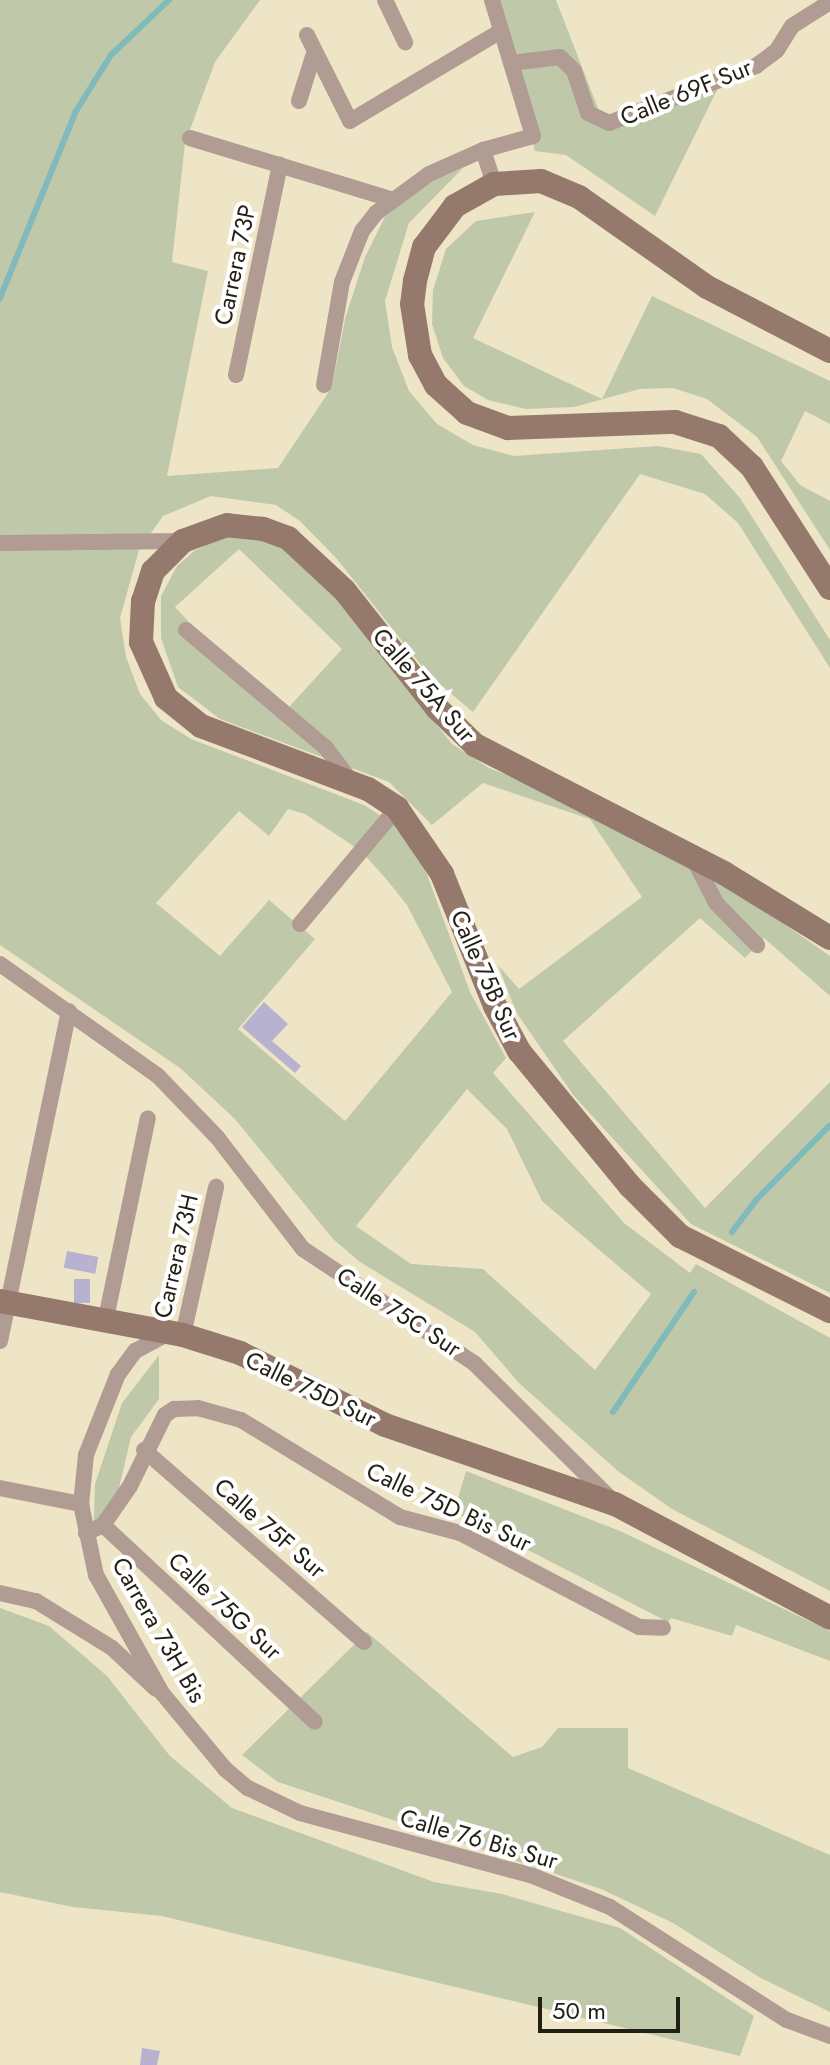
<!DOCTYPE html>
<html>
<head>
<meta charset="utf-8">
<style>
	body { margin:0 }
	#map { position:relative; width:830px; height:2065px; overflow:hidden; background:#eee5c6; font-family:Jost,sans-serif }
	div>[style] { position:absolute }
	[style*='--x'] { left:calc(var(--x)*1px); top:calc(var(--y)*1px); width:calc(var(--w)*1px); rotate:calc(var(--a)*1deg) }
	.green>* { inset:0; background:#c0c8aa }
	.stream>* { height:6px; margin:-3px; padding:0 3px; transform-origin:3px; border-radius:3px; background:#80baba }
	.building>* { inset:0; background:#b6b2d0; transform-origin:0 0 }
	.street>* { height:16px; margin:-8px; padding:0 8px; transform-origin:8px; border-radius:8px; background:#b09c93 }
	.secondary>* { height:24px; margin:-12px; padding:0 12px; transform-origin:12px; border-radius:12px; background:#95796c }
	span { translate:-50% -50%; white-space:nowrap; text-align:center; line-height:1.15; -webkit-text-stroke:8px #fff; paint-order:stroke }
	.street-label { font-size:24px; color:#221f14 }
	.scale { position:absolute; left:538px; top:1997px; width:142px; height:36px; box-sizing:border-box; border:4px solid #221f14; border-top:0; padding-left:10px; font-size:24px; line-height:28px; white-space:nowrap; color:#221f14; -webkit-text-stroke:6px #fff; paint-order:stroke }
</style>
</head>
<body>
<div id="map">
	<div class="green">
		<div style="clip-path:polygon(evenodd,0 0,260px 0,215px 62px,185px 143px,172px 262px,208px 271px,167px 476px,278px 468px,332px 387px,345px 319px,365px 257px,385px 217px,422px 185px,463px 168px,409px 223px,385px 301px,392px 347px,409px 391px,437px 424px,473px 445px,514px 456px,658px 446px,701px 454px,740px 498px,830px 640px,830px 668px,738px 523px,705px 494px,640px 474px,473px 712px,429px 675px,337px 559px,300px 521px,276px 505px,211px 496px,163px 516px,139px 550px,120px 618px,126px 657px,140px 694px,161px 720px,191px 739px,364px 805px,397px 826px,421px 858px,470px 992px,506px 1058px,493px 1073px,624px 1223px,690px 1273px,696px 1264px,830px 1338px,830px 1591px,672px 1509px,619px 1472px,519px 1383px,475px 1332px,360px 1262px,333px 1239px,235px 1119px,180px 1068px,0 945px,0 0,288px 809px,305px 814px,361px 851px,387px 880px,407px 905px,452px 992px,345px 1121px,238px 1029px,315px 939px,269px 900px,220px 956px,156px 903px,239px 811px,269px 836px,288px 809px,0 0,467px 1089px,507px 1129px,542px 1201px,651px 1294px,595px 1370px,483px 1269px,411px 1264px,356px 1226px,467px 1089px)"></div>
		<div style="clip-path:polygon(492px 0,556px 0,606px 129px,719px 86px,655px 216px,566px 155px,535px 151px)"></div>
		<div style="clip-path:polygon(535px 212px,473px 338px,602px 399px,652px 296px,830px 381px,830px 424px,805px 411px,781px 461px,800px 485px,830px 501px,830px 550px,757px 437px,707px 399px,673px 388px,640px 389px,574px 407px,526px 409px,488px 400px,464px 386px,443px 358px,432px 324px,433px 290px,446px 249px,476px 221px)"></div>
		<div style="clip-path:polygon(evenodd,227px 536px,262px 539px,287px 550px,331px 591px,452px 744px,489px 768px,580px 804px,729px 885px,830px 956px,830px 996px,764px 938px,745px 958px,700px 918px,563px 1041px,705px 1208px,830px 1082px,830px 1293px,691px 1224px,574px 1096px,516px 1012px,498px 965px,519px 989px,642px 897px,590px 819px,483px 783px,432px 825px,389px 782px,220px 719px,178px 687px,161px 638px,161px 596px,177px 566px,194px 551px,227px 536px,239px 549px,342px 649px,289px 707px,212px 647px,175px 607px,239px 549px)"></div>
		<div style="clip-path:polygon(159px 1355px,159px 1399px,131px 1437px,114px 1509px,94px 1521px,95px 1484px,122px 1403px)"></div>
		<div style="clip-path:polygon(466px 1471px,620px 1531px,830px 1631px,830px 1661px,736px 1625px,732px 1636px,671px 1618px,668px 1622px,454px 1512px)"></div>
		<div style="clip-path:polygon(0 1608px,49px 1626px,107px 1676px,170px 1756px,232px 1808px,434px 1882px,502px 1894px,620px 1928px,754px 2016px,740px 2056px,162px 1916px,73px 1907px,0 1892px)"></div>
		<div style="clip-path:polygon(367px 1632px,513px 1757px,542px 1747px,558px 1728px,628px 1728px,628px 1768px,830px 1855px,830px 2012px,759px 1977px,673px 1923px,601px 1889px,278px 1782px,242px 1755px)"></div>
	</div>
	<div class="stream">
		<div style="--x:0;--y:298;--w:202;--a:-67.9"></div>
		<div style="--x:76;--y:111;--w:66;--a:-58"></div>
		<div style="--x:111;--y:55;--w:80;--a:-43.5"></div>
		<div style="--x:732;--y:1232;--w:40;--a:-53"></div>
		<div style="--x:756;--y:1200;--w:105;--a:-45.4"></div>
		<div style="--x:613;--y:1412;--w:145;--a:-56"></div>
	</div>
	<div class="building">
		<div style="clip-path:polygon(264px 1002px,288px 1024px,272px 1041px,301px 1066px,295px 1073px,242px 1027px)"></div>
		<div style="left:67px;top:1251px;width:32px;height:17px;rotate:11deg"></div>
		<div style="left:74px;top:1279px;width:16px;height:24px"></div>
		<div style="clip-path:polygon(142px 2048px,160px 2051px,157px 2065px,140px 2065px)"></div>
	</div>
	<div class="street">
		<div style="--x:385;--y:0;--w:47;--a:64.5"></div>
		<div style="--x:307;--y:35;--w:96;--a:63.4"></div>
		<div style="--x:350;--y:121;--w:176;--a:-30.8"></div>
		<div style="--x:511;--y:63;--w:49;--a:-7"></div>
		<div style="--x:560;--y:57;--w:20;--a:45"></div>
		<div style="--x:574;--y:71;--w:44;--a:71.6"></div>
		<div style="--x:588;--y:113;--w:23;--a:25"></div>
		<div style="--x:609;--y:123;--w:158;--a:-21.2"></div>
		<div style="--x:756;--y:66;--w:26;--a:-37"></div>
		<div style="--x:777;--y:50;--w:28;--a:-58"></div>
		<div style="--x:792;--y:26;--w:45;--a:-32.3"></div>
		<div style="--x:299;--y:101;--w:50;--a:-72.6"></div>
		<div style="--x:190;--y:138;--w:210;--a:16.9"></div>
		<div style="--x:483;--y:150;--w:36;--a:72"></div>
		<div style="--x:236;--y:375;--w:215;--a:-78.2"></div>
		<div style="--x:324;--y:385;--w:105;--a:-80.1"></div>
		<div style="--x:342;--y:282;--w:55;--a:-68.6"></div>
		<div style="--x:362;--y:231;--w:23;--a:-52"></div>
		<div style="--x:376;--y:213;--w:66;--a:-36.3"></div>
		<div style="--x:429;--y:174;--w:59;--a:-24"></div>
		<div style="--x:483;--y:150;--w:52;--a:-15.6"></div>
		<div style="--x:533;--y:136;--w:142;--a:-106.8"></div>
		<div style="--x:0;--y:543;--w:183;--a:-0.6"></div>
		<div style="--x:186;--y:630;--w:183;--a:40.1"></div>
		<div style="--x:326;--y:748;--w:40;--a:53"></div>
		<div style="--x:693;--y:858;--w:51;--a:62.9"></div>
		<div style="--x:716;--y:903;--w:59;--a:45.7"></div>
		<div style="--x:300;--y:924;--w:151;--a:-50.1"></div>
		<div style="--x:0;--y:964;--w:194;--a:35.3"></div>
		<div style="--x:158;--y:1076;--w:85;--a:46"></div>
		<div style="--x:217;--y:1137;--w:141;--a:52.5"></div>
		<div style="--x:303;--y:1249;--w:206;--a:33.7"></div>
		<div style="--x:474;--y:1363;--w:194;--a:44.8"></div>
		<div style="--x:105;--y:1323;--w:209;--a:-78.2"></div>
		<div style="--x:169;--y:1333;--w:38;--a:152"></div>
		<div style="--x:135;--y:1351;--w:29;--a:126"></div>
		<div style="--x:118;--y:1374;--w:87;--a:111.6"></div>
		<div style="--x:86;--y:1455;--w:49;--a:95.8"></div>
		<div style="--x:81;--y:1504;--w:73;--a:78.1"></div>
		<div style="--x:96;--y:1575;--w:135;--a:60.8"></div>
		<div style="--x:162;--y:1693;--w:99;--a:50.3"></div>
		<div style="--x:225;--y:1769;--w:30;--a:40"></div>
		<div style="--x:248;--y:1788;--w:58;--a:25.7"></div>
		<div style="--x:300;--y:1813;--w:241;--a:15.1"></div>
		<div style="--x:533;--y:1876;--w:83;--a:21.9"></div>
		<div style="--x:610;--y:1907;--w:210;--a:32.6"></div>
		<div style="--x:787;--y:2020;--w:46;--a:20.4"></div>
		<div style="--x:183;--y:1335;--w:152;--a:-77.4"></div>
		<div style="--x:0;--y:1341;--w:337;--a:-78.2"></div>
		<div style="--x:144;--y:1450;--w:292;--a:41.1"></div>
		<div style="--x:0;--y:1488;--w:83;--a:11.2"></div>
		<div style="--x:103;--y:1525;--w:289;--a:42.9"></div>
		<div style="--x:86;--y:1533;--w:19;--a:-25"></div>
		<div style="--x:103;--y:1525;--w:47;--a:-55.3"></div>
		<div style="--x:130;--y:1486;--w:79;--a:-63.8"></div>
		<div style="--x:165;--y:1415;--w:11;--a:-34"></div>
		<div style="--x:174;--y:1409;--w:24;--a:-2"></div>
		<div style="--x:198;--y:1408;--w:45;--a:15.6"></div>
		<div style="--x:241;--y:1420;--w:186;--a:31.4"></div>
		<div style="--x:400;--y:1517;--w:62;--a:14.9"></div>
		<div style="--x:460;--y:1533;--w:202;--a:27.7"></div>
		<div style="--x:639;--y:1627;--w:24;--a:2"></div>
		<div style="--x:0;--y:1593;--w:37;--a:13"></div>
		<div style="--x:36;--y:1601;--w:89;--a:31.7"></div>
		<div style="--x:112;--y:1648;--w:60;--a:43"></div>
	</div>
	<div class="secondary">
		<div style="--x:830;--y:351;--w:139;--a:-152.5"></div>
		<div style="--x:707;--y:287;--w:156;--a:-144.9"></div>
		<div style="--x:579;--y:197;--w:41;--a:-157.2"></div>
		<div style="--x:541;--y:181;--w:47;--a:176.3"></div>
		<div style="--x:494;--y:184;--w:45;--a:150.6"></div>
		<div style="--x:455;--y:206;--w:51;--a:127.1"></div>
		<div style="--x:424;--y:247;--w:35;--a:105"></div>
		<div style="--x:415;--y:281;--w:23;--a:97"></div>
		<div style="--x:412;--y:304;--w:52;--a:81.1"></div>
		<div style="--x:420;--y:355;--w:34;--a:62"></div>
		<div style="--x:436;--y:385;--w:42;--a:42.1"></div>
		<div style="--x:467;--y:413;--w:44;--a:20.1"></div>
		<div style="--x:508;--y:428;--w:167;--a:-2.1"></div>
		<div style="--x:675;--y:422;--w:46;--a:17.7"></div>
		<div style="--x:719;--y:436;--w:45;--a:43.2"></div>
		<div style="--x:752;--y:467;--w:144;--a:57.2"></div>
		<div style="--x:830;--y:938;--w:124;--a:-148.5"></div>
		<div style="--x:724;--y:873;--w:280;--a:-152.8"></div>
		<div style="--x:475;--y:745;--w:53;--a:-135.8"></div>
		<div style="--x:437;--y:708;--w:150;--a:-128.2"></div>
		<div style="--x:344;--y:590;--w:76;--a:-137.1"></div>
		<div style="--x:288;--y:538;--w:27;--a:-160"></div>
		<div style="--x:263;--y:529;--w:36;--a:-174"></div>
		<div style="--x:227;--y:525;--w:47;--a:160"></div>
		<div style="--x:183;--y:541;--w:42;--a:135"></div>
		<div style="--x:153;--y:571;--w:32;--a:108"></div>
		<div style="--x:143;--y:601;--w:41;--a:92.8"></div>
		<div style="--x:141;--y:642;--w:61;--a:65.9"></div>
		<div style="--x:166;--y:698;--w:45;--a:38.7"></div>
		<div style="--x:201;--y:726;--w:178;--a:20.7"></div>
		<div style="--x:368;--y:789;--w:35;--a:33"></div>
		<div style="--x:397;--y:808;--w:80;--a:55.7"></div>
		<div style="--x:442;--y:874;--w:142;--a:68.1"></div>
		<div style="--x:495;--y:1006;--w:51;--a:61.9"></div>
		<div style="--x:519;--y:1051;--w:175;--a:50.6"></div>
		<div style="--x:630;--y:1186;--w:71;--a:45"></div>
		<div style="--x:680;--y:1236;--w:168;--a:26.6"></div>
		<div style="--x:0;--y:1301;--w:186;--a:10.5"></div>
		<div style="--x:183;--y:1335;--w:60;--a:17.5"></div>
		<div style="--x:240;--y:1353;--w:162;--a:26.4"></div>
		<div style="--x:385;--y:1425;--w:243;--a:19"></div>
		<div style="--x:615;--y:1504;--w:243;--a:27.9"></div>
	</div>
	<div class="street-label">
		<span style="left:686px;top:92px;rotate:-22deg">Calle 69F Sur</span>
		<span style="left:235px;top:265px;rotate:-78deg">Carrera 73P</span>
		<span style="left:424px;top:685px;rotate:49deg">Calle 75A Sur</span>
		<span style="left:486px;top:975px;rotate:66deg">Calle 75B Sur</span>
		<span style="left:176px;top:1256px;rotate:-77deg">Carrera 73H</span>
		<span style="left:399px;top:1312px;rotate:33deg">Calle 75C Sur</span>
		<span style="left:311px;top:1389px;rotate:26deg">Calle 75D Sur</span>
		<span style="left:449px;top:1507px;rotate:25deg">Calle 75D Bis Sur</span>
		<span style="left:270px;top:1528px;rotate:41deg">Calle 75F Sur</span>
		<span style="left:225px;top:1606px;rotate:43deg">Calle 75G Sur</span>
		<span style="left:159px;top:1630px;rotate:60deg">Carrera 73H Bis</span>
		<span style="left:479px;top:1839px;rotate:16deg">Calle 76 Bis Sur</span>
	</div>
	<div class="scale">50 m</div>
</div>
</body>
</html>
